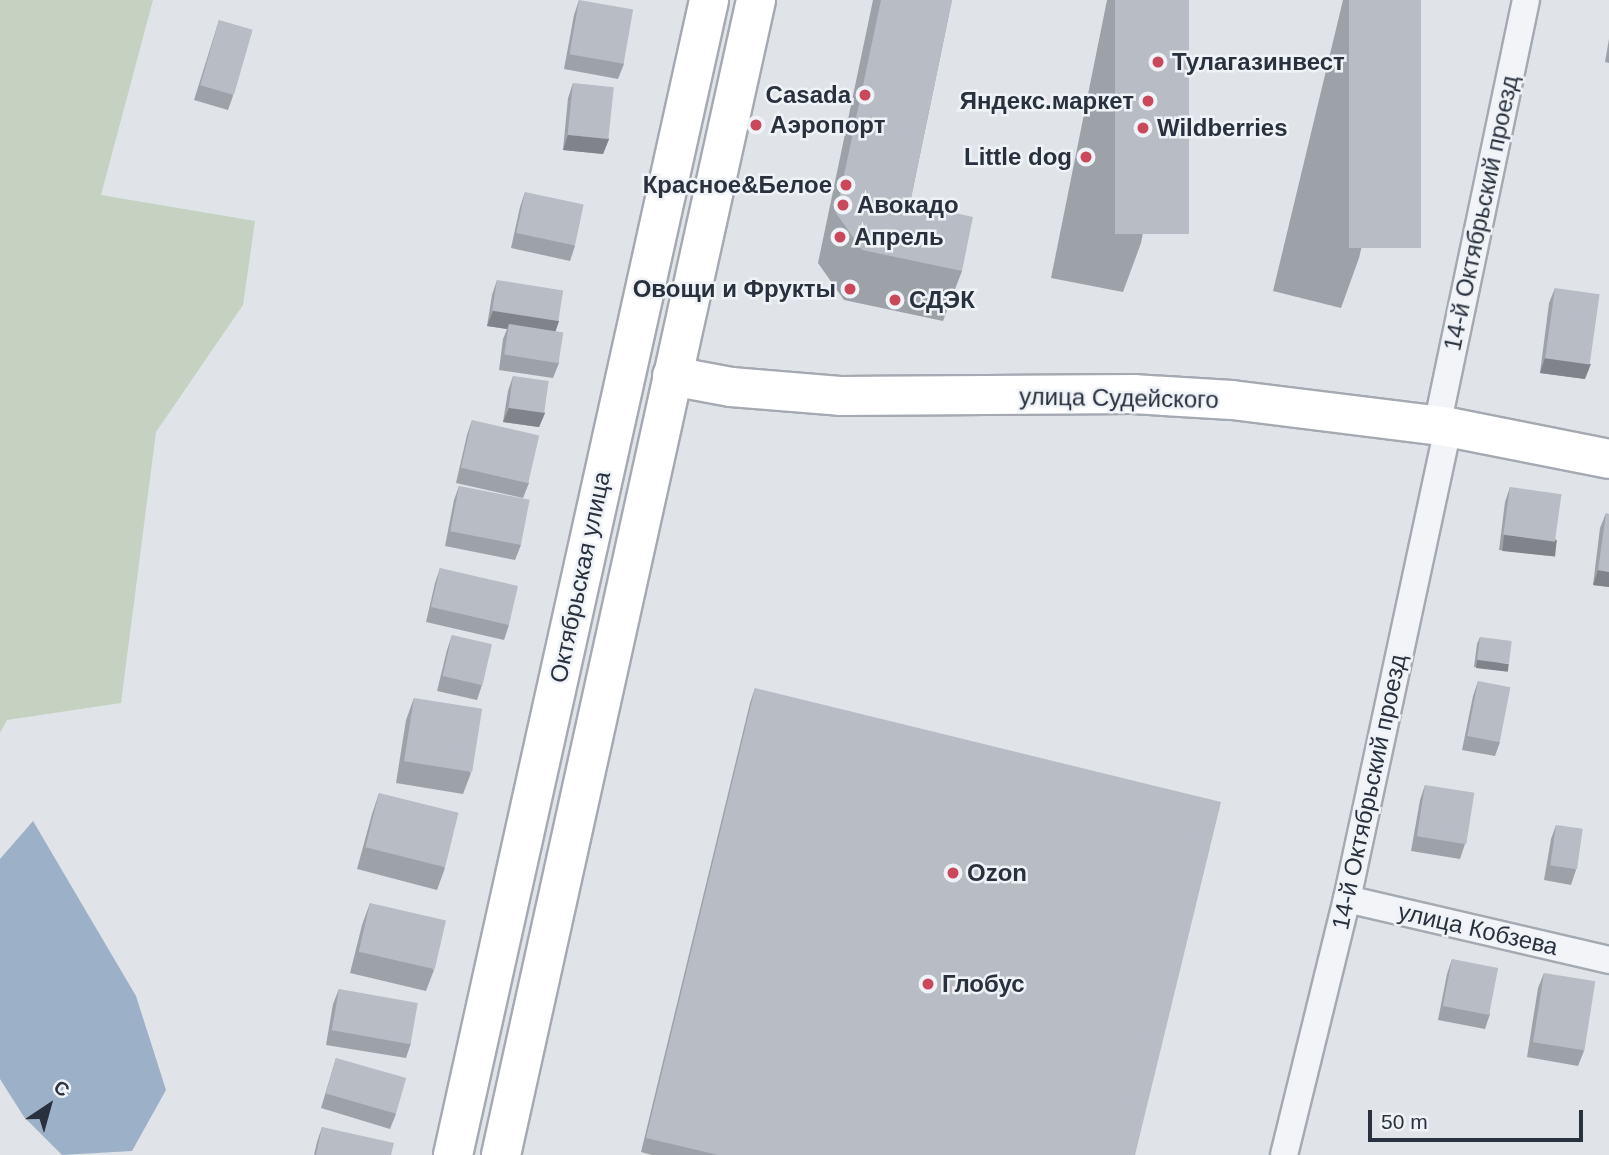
<!DOCTYPE html>
<html>
<head>
<meta charset="utf-8">
<style>
	body { margin:0 }
	#map { position:relative; width:1609px; height:1155px; overflow:hidden; background:#e0e3e8; font-family:Arial,sans-serif }
	div>[style] { position:absolute }
	[style*='--x'] { left:calc(var(--x)*1px); top:calc(var(--y)*1px); width:calc(var(--w)*1px); rotate:calc(var(--a)*1deg) }
	.green>* { inset:0; background:#c5d2c1 }
	.water>* { inset:0; background:#9cb1c8 }
	.roads { filter:drop-shadow(2px 0 #a5aab2) drop-shadow(-2px 0 #a5aab2) drop-shadow(0 2px #a5aab2) drop-shadow(0 -2px #a5aab2) }
	.street>* { height:26px; margin:-13px; padding:0 13px; transform-origin:13px; border-radius:13px; background:#f2f4f7 }
	.secondary>* { height:38px; margin:-19px; padding:0 19px; transform-origin:19px; border-radius:19px; background:#fff }
	.primary>* { height:38px; margin:-19px; padding:0 19px; transform-origin:19px; border-radius:19px; background:#fff }
	.wall>* { inset:0; background:#9da2a9 }
	.shaded-wall>* { inset:0; background:#80848a; transform-origin:0 0 }
	.building>* { inset:0; background:#b7bcc5; transform-origin:0 0 }
	.dots>* { width:19px; height:19px; translate:-50% -50%; box-sizing:border-box; border:4px solid #eff2f6; border-radius:50% }
	span { translate:-50% -50%; white-space:nowrap; text-align:center; line-height:1.15; -webkit-text-stroke:5px #eff2f6; paint-order:stroke }
	.poi-label { font-size:24px; color:#29313f; font-weight:700 }
	.left { translate:0 -50%; text-align:left }
	.right { translate:-100% -50%; text-align:right }
	.street-label { font-size:24px; color:#29313f }
	.north { position:absolute; left:14px; top:1071px; width:70px; height:70px; -webkit-text-stroke:5px #eff2f6; paint-order:stroke; rotate:36deg; font-size:19px; font-weight:700; line-height:28px; text-align:center; color:#29313f }
	.north::after { content:''; display:block; margin:auto; width:24px; height:32px; background:#29313f; clip-path:polygon(50% 0,100% 100%,50% 72%,0 100%) }
	.scale { position:absolute; left:1368px; top:1110px; width:215px; height:32px; box-sizing:border-box; border:4px solid #29313f; border-top:0; padding-left:9px; font-size:21px; line-height:24px; white-space:nowrap; color:#29313f; -webkit-text-stroke:5px #eff2f6; paint-order:stroke }
</style>
</head>
<body>
<div id="map">
	<div class="green">
		<div style="clip-path:polygon(0 0,153px 0,101px 195px,255px 221px,243px 305px,156px 432px,121px 703px,7px 720px,0 733px)"></div>
	</div>
	<div class="water">
		<div style="clip-path:polygon(33px 821px,136px 996px,166px 1090px,132px 1151px,62px 1155px,24px 1117px,0 1079px,0 859px)"></div>
	</div>
	<div class="roads">
		<div class="street">
			<div style="--x:1437;--y:426;--w:435;--a:-78.2"></div>
			<div style="--x:1347;--y:899;--w:269;--a:13.1"></div>
			<div style="--x:1284;--y:1155;--w:264;--a:-76.2"></div>
			<div style="--x:1347;--y:899;--w:483;--a:-77.9"></div>
		</div>
		<div class="secondary">
			<div style="--x:672;--y:376;--w:60;--a:10.6"></div>
			<div style="--x:731;--y:387;--w:109;--a:4.7"></div>
			<div style="--x:840;--y:396;--w:293;--a:-0.4"></div>
			<div style="--x:1133;--y:394;--w:99;--a:3.5"></div>
			<div style="--x:1232;--y:400;--w:218;--a:7.1"></div>
			<div style="--x:1448;--y:427;--w:164;--a:11.2"></div>
		</div>
		<div class="primary">
			<div style="--x:453;--y:1155;--w:1183;--a:-77.5"></div>
			<div style="--x:501;--y:1155;--w:1183;--a:-77.55"></div>
		</div>
	</div>
	<div class="wall">
		<div style="clip-path:polygon(579px 0,624px 64px,618px 79px,564px 69px,574px 15px)"></div>
		<div style="clip-path:polygon(873px 0,952px 0,910px 203px,962px 271px,943px 321px,844px 300px,818px 263px)"></div>
		<div style="clip-path:polygon(1107px 0,1189px 0,1141px 243px,1123px 292px,1051px 278px)"></div>
		<div style="clip-path:polygon(1343px 0,1421px 0,1359px 258px,1341px 308px,1273px 291px)"></div>
		<div style="clip-path:polygon(219px 20px,233px 96px,228px 110px,194px 100px)"></div>
		<div style="clip-path:polygon(1609px 39px,1609px 63px,1605px 62px)"></div>
		<div style="clip-path:polygon(573px 83px,609px 139px,603px 154px,563px 150px,568px 98px)"></div>
		<div style="clip-path:polygon(525px 192px,575px 246px,570px 261px,511px 248px,520px 207px)"></div>
		<div style="clip-path:polygon(497px 280px,559px 321px,555px 331px,559px 363px,553px 378px,499px 370px,503px 339px,507px 329px,487px 326px,492px 295px)"></div>
		<div style="clip-path:polygon(1555px 288px,1585px 379px,1540px 373px,1549px 303px)"></div>
		<div style="clip-path:polygon(513px 376px,545px 413px,539px 427px,503px 422px,508px 391px)"></div>
		<div style="clip-path:polygon(472px 420px,529px 483px,523px 498px,456px 483px,467px 435px)"></div>
		<div style="clip-path:polygon(459px 486px,521px 545px,515px 560px,445px 546px,454px 500px)"></div>
		<div style="clip-path:polygon(1510px 487px,1557px 541px,1551px 556px,1499px 550px,1505px 502px)"></div>
		<div style="clip-path:polygon(1606px 513px,1609px 587px,1593px 585px,1600px 528px)"></div>
		<div style="clip-path:polygon(440px 568px,509px 625px,504px 640px,426px 622px,435px 583px)"></div>
		<div style="clip-path:polygon(452px 635px,482px 685px,477px 700px,437px 691px,447px 650px)"></div>
		<div style="clip-path:polygon(1480px 637px,1507px 671px,1474px 667px,1477px 644px)"></div>
		<div style="clip-path:polygon(1478px 681px,1500px 742px,1495px 756px,1462px 750px,1473px 696px)"></div>
		<div style="clip-path:polygon(755px 688px,1135px 1155px,652px 1155px,641px 1152px,750px 703px)"></div>
		<div style="clip-path:polygon(414px 698px,471px 773px,463px 794px,396px 783px,406px 720px)"></div>
		<div style="clip-path:polygon(1425px 785px,1465px 844px,1460px 859px,1411px 851px,1420px 800px)"></div>
		<div style="clip-path:polygon(379px 793px,445px 868px,437px 890px,357px 869px,372px 814px)"></div>
		<div style="clip-path:polygon(1556px 825px,1576px 870px,1571px 885px,1544px 880px,1551px 839px)"></div>
		<div style="clip-path:polygon(370px 903px,434px 970px,426px 991px,350px 973px,362px 925px)"></div>
		<div style="clip-path:polygon(1452px 959px,1490px 1014px,1485px 1029px,1438px 1020px,1447px 974px)"></div>
		<div style="clip-path:polygon(1544px 973px,1584px 1051px,1578px 1066px,1527px 1057px,1538px 988px)"></div>
		<div style="clip-path:polygon(339px 989px,411px 1043px,406px 1058px,326px 1045px,333px 1004px)"></div>
		<div style="clip-path:polygon(336px 1058px,396px 1114px,390px 1129px,321px 1108px)"></div>
		<div style="clip-path:polygon(322px 1127px,391px 1155px,314px 1155px,317px 1142px)"></div>
	</div>
	<div class="shaded-wall">
		<div style="clip-path:polygon(568px 135px,609px 139px,603px 154px,563px 150px)"></div>
		<div style="clip-path:polygon(493px 311px,559px 321px,554px 336px,509px 324px,507px 329px,487px 326px)"></div>
		<div style="clip-path:polygon(1545px 358px,1591px 364px,1585px 379px,1540px 373px)"></div>
		<div style="clip-path:polygon(509px 408px,545px 413px,539px 427px,503px 422px)"></div>
		<div style="left:1504px;top:535px;width:53px;height:16px;rotate:6deg"></div>
		<div style="clip-path:polygon(1598px 570px,1609px 572px,1609px 587px,1593px 585px)"></div>
		<div style="left:1477px;top:660px;width:32px;height:8px;rotate:7deg"></div>
	</div>
	<div class="building">
		<div style="left:579px;top:0;width:55px;height:55px;rotate:10deg"></div>
		<div style="clip-path:polygon(881px 0,952px 0,910px 203px,973px 217px,962px 271px,862px 250px,836px 213px)"></div>
		<div style="left:1115px;top:0;width:74px;height:234px"></div>
		<div style="left:1349px;top:0;width:72px;height:248px"></div>
		<div style="left:219px;top:20px;width:35px;height:68px;rotate:16deg"></div>
		<div style="left:573px;top:83px;width:41px;height:52px;rotate:6deg"></div>
		<div style="left:525px;top:192px;width:60px;height:42px;rotate:12deg"></div>
		<div style="left:497px;top:280px;width:67px;height:31px;rotate:9deg"></div>
		<div style="left:1555px;top:288px;width:45px;height:71px;rotate:8deg"></div>
		<div style="left:509px;top:324px;width:55px;height:31px;rotate:9deg"></div>
		<div style="left:513px;top:376px;width:36px;height:32px;rotate:8deg"></div>
		<div style="left:472px;top:420px;width:69px;height:49px;rotate:13deg"></div>
		<div style="left:459px;top:486px;width:72px;height:46px;rotate:11deg"></div>
		<div style="left:1510px;top:487px;width:52px;height:48px;rotate:8deg"></div>
		<div style="clip-path:polygon(1606px 513px,1609px 514px,1609px 572px,1598px 570px)"></div>
		<div style="left:440px;top:568px;width:80px;height:40px;rotate:13deg"></div>
		<div style="left:452px;top:635px;width:41px;height:42px;rotate:13deg"></div>
		<div style="left:1480px;top:637px;width:32px;height:23px;rotate:7deg"></div>
		<div style="left:1478px;top:681px;width:33px;height:56px;rotate:11deg"></div>
		<div style="clip-path:polygon(755px 688px,1221px 802px,1135px 1155px,718px 1155px,646px 1138px)"></div>
		<div style="left:414px;top:698px;width:69px;height:64px;rotate:9deg"></div>
		<div style="left:1425px;top:785px;width:50px;height:52px;rotate:9deg"></div>
		<div style="left:379px;top:793px;width:82px;height:56px;rotate:14deg"></div>
		<div style="left:1556px;top:825px;width:27px;height:41px;rotate:8deg"></div>
		<div style="left:370px;top:903px;width:78px;height:50px;rotate:13deg"></div>
		<div style="left:1452px;top:959px;width:47px;height:48px;rotate:11deg"></div>
		<div style="left:1544px;top:973px;width:52px;height:70px;rotate:9deg"></div>
		<div style="left:339px;top:989px;width:80px;height:42px;rotate:10deg"></div>
		<div style="left:336px;top:1058px;width:73px;height:37px;rotate:16deg"></div>
		<div style="clip-path:polygon(322px 1127px,394px 1143px,391px 1155px,316px 1155px)"></div>
	</div>
	<div class="dots">
		<div style="left:1158px;top:62px;background:#ca485c"></div>
		<div style="left:865px;top:95px;background:#ca485c"></div>
		<div style="left:1148px;top:101px;background:#ca485c"></div>
		<div style="left:756px;top:125px;background:#ca485c"></div>
		<div style="left:1143px;top:128px;background:#ca485c"></div>
		<div style="left:1086px;top:157px;background:#ca485c"></div>
		<div style="left:846px;top:185px;background:#ca485c"></div>
		<div style="left:843px;top:205px;background:#ca485c"></div>
		<div style="left:840px;top:237px;background:#ca485c"></div>
		<div style="left:850px;top:289px;background:#ca485c"></div>
		<div style="left:895px;top:300px;background:#ca485c"></div>
		<div style="left:953px;top:873px;background:#ca485c"></div>
		<div style="left:928px;top:984px;background:#ca485c"></div>
	</div>
	<div class="poi-label">
		<span class="left" style="left:1172px;top:62px">Тулагазинвест</span>
		<span class="right" style="left:851px;top:95px">Casada</span>
		<span class="right" style="left:1134px;top:101px">Яндекс.маркет</span>
		<span class="left" style="left:770px;top:125px">Аэропорт</span>
		<span class="left" style="left:1157px;top:128px">Wildberries</span>
		<span class="right" style="left:1072px;top:157px">Little dog</span>
		<span class="right" style="left:832px;top:185px">Красное&amp;Белое</span>
		<span class="left" style="left:857px;top:205px">Авокадо</span>
		<span class="left" style="left:854px;top:237px">Апрель</span>
		<span class="right" style="left:836px;top:289px">Овощи и Фрукты</span>
		<span class="left" style="left:909px;top:300px">СДЭК</span>
		<span class="left" style="left:967px;top:873px">Ozon</span>
		<span class="left" style="left:942px;top:984px">Глобус</span>
	</div>
	<div class="street-label">
		<span style="left:1481px;top:213px;rotate:-78deg">14-й Октябрьский проезд</span>
		<span style="left:1119px;top:398px;rotate:1deg">улица Судейского</span>
		<span style="left:580px;top:577px;rotate:-78deg">Октябрьская улица</span>
		<span style="left:1369px;top:792px;rotate:-78deg">14-й Октябрьский проезд</span>
		<span style="left:1478px;top:929px;rotate:13deg">улица Кобзева</span>
	</div>
	<div class="north">С</div>
	<div class="scale">50 m</div>
</div>
</body>
</html>
